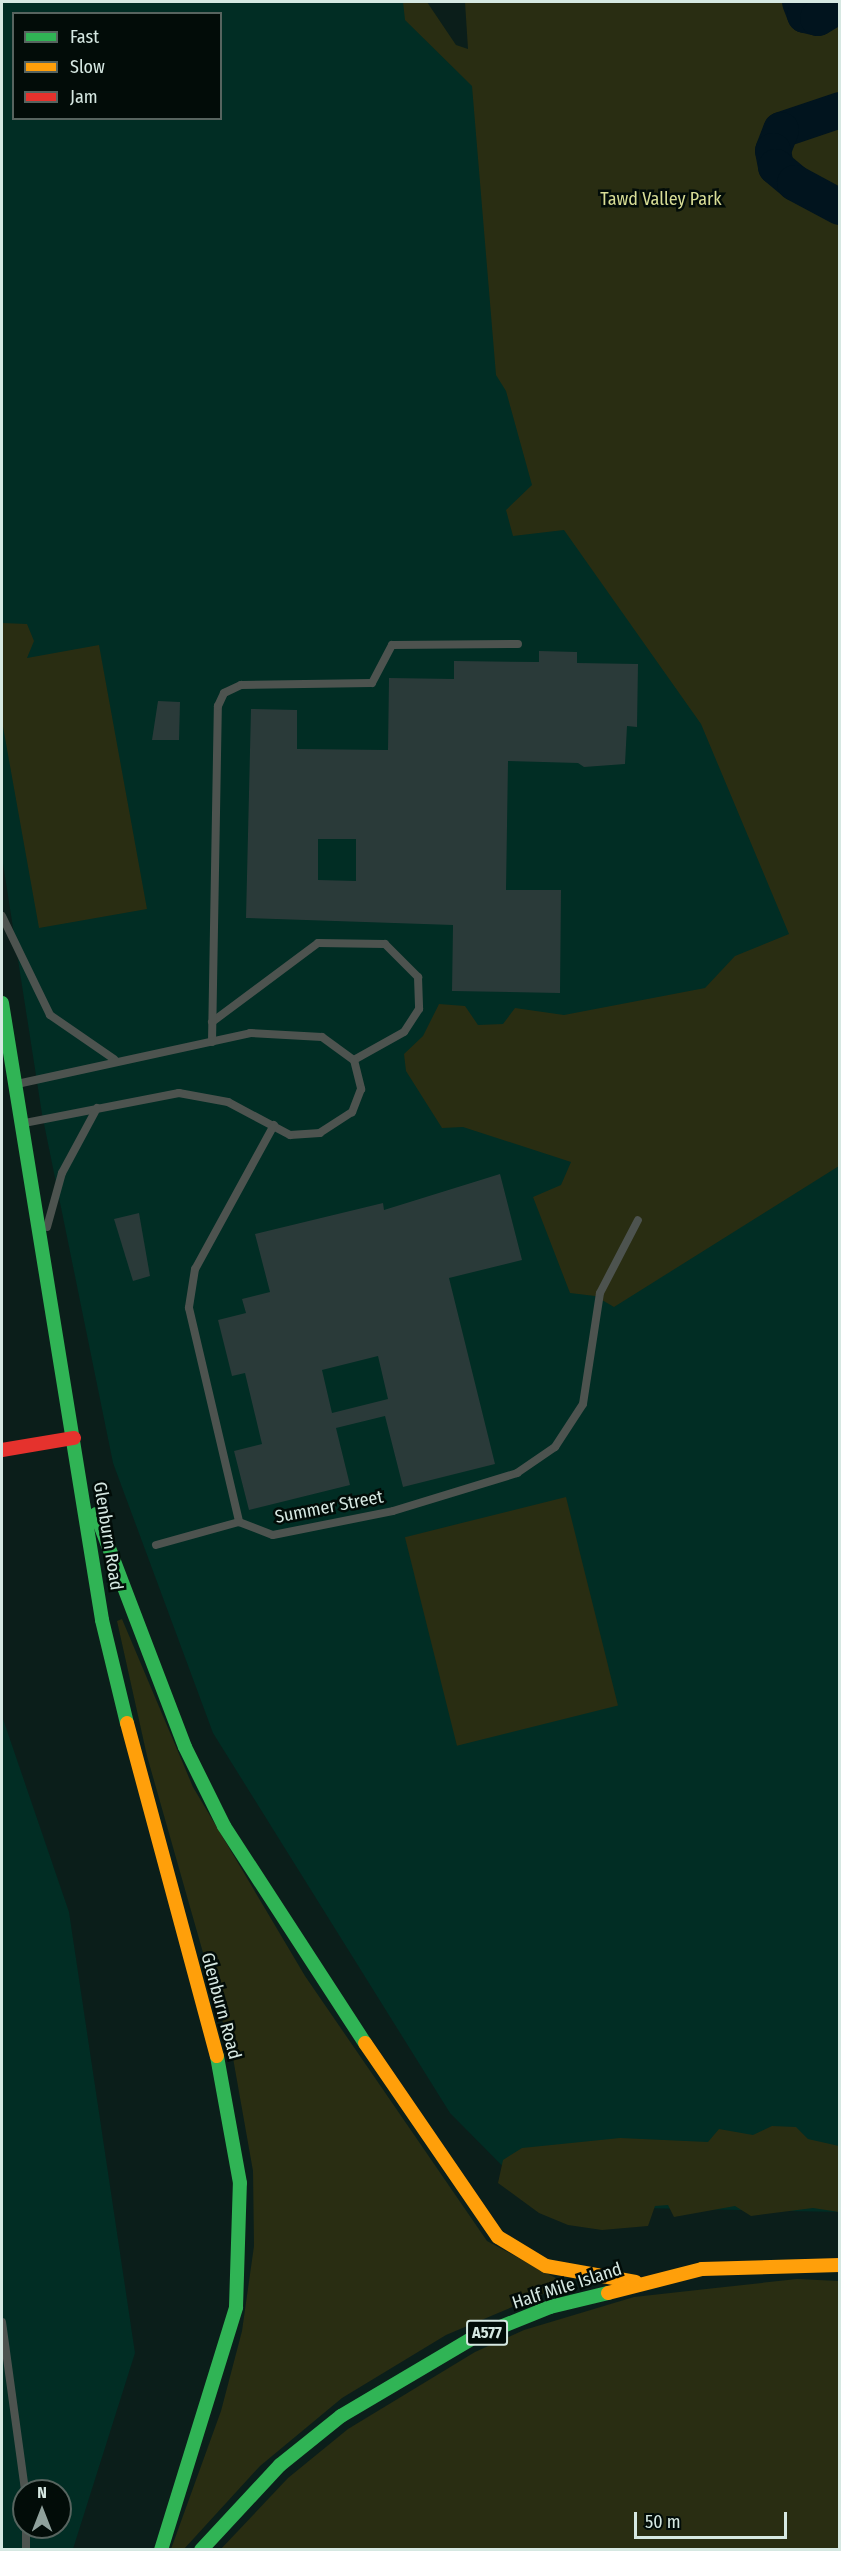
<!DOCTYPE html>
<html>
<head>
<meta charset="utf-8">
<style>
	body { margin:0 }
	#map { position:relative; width:841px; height:2551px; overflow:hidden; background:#0b1e1a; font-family:"Fira Sans Condensed",sans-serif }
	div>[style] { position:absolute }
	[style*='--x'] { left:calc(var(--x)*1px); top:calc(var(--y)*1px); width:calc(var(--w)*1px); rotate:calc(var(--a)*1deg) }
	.built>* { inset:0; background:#012d24 }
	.green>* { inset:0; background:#292d12; transform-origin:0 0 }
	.river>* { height:36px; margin:-18px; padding:0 18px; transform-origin:18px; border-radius:18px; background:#01141e }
	.building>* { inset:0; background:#2a3a39 }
	.lane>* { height:8px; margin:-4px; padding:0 4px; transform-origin:4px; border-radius:4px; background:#4d534f }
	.fast>* { height:14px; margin:-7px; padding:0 7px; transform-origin:7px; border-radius:7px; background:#30b455 }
	.slow>* { height:14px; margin:-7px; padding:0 7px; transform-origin:7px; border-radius:7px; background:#ff9f0a }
	.jam>* { height:14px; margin:-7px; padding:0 7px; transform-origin:7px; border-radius:7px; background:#e5322d }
	span { translate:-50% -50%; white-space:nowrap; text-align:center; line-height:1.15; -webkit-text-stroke:5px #020c08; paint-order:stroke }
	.shield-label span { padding:2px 4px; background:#020c08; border:2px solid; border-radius:4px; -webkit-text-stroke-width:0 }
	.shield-label { font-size:16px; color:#d6e8e2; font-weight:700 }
	.park-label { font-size:18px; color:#d8dd96 }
	.street-label { font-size:18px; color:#d6e8e2 }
	.frame { position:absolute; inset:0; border:3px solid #d6e8e2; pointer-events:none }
	.legend { position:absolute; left:12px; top:12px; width:210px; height:108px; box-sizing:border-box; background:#020c08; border:2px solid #57645f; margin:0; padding:8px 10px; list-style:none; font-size:18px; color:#d6e8e2 }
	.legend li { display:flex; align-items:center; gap:12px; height:30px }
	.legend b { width:30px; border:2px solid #57645f }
	.north { position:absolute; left:12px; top:2479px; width:60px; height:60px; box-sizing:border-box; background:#020c08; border:2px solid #57645f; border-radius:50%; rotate:0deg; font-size:16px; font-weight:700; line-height:24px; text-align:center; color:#d6e8e2 }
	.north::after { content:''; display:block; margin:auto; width:21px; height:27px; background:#8fa19c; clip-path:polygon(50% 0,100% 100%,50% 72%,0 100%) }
	.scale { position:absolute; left:634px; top:2512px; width:153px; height:27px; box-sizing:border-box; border:3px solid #d6e8e2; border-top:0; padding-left:8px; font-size:18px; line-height:21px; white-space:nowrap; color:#d6e8e2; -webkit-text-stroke:4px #020c08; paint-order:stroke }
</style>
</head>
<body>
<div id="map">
	<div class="built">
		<div style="clip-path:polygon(evenodd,2px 2px,416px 2px,511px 132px,707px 721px,839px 985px,839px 2212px,542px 2206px,450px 2113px,213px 1733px,113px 1463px,42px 1114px,2px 857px,2px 2px,14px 14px,220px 14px,220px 118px,14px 118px,14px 14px)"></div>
		<div style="clip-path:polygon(evenodd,2px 1716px,69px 1912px,135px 2353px,73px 2549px,2px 2549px,2px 1716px,24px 2491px,60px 2491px,60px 2527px,24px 2527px,24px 2491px)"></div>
	</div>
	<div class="green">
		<div style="clip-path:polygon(403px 2px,427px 2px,456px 45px,468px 49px,465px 2px,839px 2px,839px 1166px,614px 1307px,595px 1296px,570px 1293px,533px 1197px,561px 1185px,571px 1162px,463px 1127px,442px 1128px,406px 1071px,404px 1054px,423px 1036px,439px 1004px,465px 1006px,478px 1025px,503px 1024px,515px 1008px,564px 1015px,705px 988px,735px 956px,789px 934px,701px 724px,564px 530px,513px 536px,506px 510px,532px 485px,506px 391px,496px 375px,472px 86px,405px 20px)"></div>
		<div style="clip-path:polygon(2px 623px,27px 624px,34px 641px,27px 658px,99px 645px,147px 909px,39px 928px,2px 721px)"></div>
		<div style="left:566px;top:1497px;width:215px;height:166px;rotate:76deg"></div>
		<div style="clip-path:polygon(122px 1619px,193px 1787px,305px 1976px,487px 2241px,567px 2284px,446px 2335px,342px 2398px,260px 2466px,184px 2549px,171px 2549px,221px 2411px,242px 2331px,254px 2246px,253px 2171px,233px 2058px,147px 1756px,117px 1621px)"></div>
		<div style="clip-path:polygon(772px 2126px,796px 2127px,808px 2139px,839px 2146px,839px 2212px,813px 2208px,751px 2216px,735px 2206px,674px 2217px,668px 2205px,655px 2206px,648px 2226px,602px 2230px,568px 2225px,539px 2213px,498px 2183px,503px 2160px,522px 2148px,620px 2138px,708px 2142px,719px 2129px,753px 2135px)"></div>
		<div style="clip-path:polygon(797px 2279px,839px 2281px,839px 2549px,220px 2550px,288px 2478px,348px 2429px,475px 2352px,524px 2330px,634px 2297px)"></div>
	</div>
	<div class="river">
		<div style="--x:800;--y:2;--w:14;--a:69"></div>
		<div style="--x:805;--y:15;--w:13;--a:13"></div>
		<div style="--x:818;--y:18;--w:26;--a:-31"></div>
		<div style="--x:840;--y:110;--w:62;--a:161.3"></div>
		<div style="--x:781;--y:130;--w:22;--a:111"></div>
		<div style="--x:773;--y:151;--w:16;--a:79"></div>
		<div style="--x:776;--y:167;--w:25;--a:40"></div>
		<div style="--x:795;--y:183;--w:51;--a:28.1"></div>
	</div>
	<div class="building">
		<div style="clip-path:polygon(evenodd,539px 651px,577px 652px,577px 663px,638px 664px,637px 727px,627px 726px,625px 764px,584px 767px,578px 763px,508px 761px,506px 890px,561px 890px,560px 993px,452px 991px,453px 925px,246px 918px,251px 709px,297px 710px,297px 749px,388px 750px,389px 678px,454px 679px,454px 661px,539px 662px,539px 651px,318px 839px,356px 839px,356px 881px,318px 880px,318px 839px)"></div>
		<div style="clip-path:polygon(158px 701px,180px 702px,179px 740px,152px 740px)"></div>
		<div style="clip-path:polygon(evenodd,500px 1174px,522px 1260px,449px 1278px,495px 1464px,403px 1487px,385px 1416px,336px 1428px,350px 1485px,249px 1510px,234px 1451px,262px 1444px,245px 1373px,232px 1376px,218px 1320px,246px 1313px,242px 1299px,270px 1292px,255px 1234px,383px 1203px,384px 1210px,500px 1174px,378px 1356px,388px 1399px,332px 1413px,322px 1370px,378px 1356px)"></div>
		<div style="clip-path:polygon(139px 1213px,150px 1276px,133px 1281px,114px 1219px)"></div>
	</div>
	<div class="lane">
		<div style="--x:2;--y:916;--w:110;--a:64.1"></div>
		<div style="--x:50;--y:1015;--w:78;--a:34.5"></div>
		<div style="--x:212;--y:1022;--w:132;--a:-36.7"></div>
		<div style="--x:318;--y:943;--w:67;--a:0.9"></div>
		<div style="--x:385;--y:944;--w:47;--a:45"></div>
		<div style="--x:418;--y:977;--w:32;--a:88"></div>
		<div style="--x:419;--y:1009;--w:27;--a:123"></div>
		<div style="--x:404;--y:1032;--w:57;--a:150.8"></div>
		<div style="--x:212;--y:1042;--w:336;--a:-89"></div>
		<div style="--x:218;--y:706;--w:14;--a:-65"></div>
		<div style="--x:224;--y:693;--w:19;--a:-25"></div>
		<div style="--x:241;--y:685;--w:131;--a:-0.9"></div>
		<div style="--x:372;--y:683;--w:43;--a:-62.2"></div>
		<div style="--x:392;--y:645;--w:126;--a:-0.5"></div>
		<div style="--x:17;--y:1084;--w:239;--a:-12.3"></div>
		<div style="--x:250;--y:1033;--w:72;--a:3.2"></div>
		<div style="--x:322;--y:1037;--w:39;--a:36"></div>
		<div style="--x:354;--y:1060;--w:30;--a:76"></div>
		<div style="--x:361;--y:1089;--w:25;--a:111"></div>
		<div style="--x:352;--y:1112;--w:38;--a:147"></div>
		<div style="--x:320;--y:1133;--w:30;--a:176"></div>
		<div style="--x:290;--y:1135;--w:70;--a:-152"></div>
		<div style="--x:228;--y:1102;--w:50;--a:-169.6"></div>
		<div style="--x:179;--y:1093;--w:158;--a:169"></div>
		<div style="--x:274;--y:1125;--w:164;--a:118.7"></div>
		<div style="--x:195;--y:1269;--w:39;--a:99"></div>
		<div style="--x:189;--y:1308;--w:220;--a:76.8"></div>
		<div style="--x:239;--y:1522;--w:36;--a:21"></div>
		<div style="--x:273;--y:1535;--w:122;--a:-11.3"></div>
		<div style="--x:393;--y:1511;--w:130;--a:-17"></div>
		<div style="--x:517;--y:1473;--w:46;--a:-34.4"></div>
		<div style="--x:555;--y:1447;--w:51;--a:-56.9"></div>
		<div style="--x:583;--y:1404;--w:112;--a:-81.3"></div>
		<div style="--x:600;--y:1293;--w:82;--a:-62.5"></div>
		<div style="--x:47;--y:1227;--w:56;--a:-74.5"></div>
		<div style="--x:62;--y:1173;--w:74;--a:-61.7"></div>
		<div style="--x:156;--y:1545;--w:86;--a:-15.5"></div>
		<div style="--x:2;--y:2322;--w:171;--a:82.2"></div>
		<div style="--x:26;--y:2527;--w:23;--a:90"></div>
	</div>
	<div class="fast">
		<div style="--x:2;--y:1003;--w:625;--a:80.79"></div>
		<div style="--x:102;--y:1620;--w:106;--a:76.4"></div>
		<div style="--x:96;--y:1514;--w:249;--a:69.1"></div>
		<div style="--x:185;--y:1747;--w:88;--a:63.7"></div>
		<div style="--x:224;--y:1826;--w:259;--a:57"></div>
		<div style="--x:161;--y:2550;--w:254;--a:-72.8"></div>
		<div style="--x:236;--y:2307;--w:124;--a:-88.2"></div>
		<div style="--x:240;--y:2183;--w:129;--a:-100.3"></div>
		<div style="--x:201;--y:2550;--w:116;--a:-47.1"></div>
		<div style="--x:280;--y:2465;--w:78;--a:-38.8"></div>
		<div style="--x:341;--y:2416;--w:153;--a:-30.6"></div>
		<div style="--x:473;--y:2338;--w:83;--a:-21.9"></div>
		<div style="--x:550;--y:2307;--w:60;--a:-13.6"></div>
	</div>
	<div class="slow">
		<div style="--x:127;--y:1723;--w:345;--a:74.9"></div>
		<div style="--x:365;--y:2043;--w:235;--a:55.6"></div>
		<div style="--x:498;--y:2237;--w:56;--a:31.1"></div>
		<div style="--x:546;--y:2266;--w:91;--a:10.1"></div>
		<div style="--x:608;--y:2293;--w:97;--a:-14.3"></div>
		<div style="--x:702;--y:2269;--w:138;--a:-1.7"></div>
	</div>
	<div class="jam">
		<div style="--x:2;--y:1450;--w:73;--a:-9.5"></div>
	</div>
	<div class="shield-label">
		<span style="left:487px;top:2333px">A577</span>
	</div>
	<div class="park-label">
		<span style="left:661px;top:199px">Tawd Valley Park</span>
	</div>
	<div class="street-label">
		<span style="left:329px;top:1507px;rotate:-11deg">Summer Street</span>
		<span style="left:108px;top:1536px;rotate:81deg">Glenburn Road</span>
		<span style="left:221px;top:2006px;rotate:75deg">Glenburn Road</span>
		<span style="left:567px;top:2286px;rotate:-18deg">Half Mile Island</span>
	</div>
	<div class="frame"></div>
	<ul class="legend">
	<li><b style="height:8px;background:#30b455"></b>Fast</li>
	<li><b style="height:8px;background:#ff9f0a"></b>Slow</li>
	<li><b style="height:8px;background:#e5322d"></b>Jam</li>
	</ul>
	<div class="north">N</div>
	<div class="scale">50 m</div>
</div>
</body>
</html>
